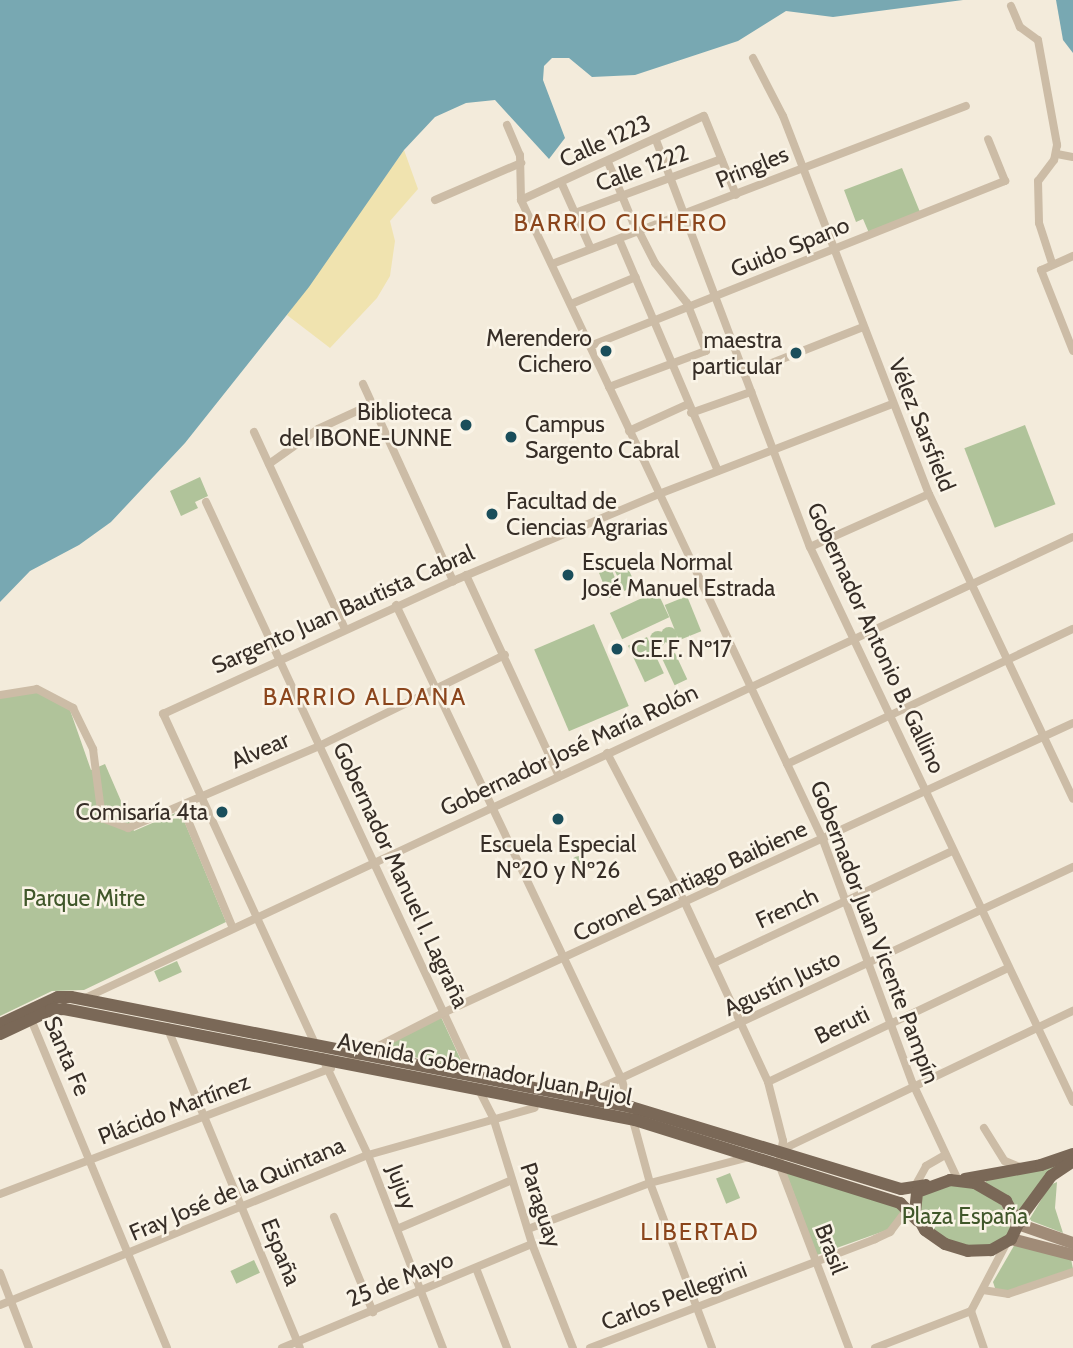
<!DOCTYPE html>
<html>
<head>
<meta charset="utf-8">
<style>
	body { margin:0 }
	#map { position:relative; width:1073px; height:1348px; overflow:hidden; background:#f3ebdb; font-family:Cabin,sans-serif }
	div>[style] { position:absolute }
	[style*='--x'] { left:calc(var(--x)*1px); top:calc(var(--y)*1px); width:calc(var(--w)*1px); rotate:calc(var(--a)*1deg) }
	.green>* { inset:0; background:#b0c39a; transform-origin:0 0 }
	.round { border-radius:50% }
	.sand>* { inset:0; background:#f0e3af }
	.water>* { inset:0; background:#78a8b2 }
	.street>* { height:8px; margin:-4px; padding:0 4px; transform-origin:4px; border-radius:4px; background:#ccbca6 }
	.secondary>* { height:12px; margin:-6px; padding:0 6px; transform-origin:6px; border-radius:6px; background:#a08b77 }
	.primary>* { height:12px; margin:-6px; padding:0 6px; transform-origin:6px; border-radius:6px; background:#7a6857 }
	.dots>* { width:19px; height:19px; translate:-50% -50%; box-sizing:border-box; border:4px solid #faf4e7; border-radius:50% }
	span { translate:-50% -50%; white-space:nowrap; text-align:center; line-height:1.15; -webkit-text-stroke:5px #faf4e7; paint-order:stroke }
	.street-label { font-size:23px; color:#372e27 }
	.poi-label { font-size:23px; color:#372e27 }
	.right { translate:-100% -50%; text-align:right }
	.left { translate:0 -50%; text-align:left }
	.park-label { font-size:23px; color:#40572a }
	.neighbourhood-label { font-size:24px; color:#8b451c; letter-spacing:2px }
</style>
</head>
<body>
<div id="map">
	<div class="green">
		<div style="clip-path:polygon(902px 168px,920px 212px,869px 233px,863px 219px,856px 222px,844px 190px)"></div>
		<div style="left:1025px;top:425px;width:85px;height:65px;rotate:69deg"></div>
		<div style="clip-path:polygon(200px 477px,208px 496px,195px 502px,198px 508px,181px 516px,170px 491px)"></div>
		<div style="left:625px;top:562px;width:26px;height:13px;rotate:65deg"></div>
		<div style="left:611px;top:568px;width:27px;height:13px;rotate:68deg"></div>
		<div style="left:657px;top:591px;width:29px;height:52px;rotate:65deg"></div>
		<div style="left:687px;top:596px;width:38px;height:24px;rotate:68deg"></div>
		<div style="left:594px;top:624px;width:89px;height:65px;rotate:67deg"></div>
		<div class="round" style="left:661px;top:627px;width:16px;height:16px"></div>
		<div class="round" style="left:650px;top:631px;width:16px;height:16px"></div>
		<div style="left:647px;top:637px;width:40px;height:21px;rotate:65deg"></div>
		<div style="left:675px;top:653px;width:29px;height:14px;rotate:65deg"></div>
		<div style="clip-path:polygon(37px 691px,70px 710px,91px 770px,105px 764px,134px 831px,180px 811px,226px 922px,84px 990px,52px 991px,0 1016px,0 697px)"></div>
		<div class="round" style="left:570px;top:856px;width:18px;height:18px"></div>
		<div style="left:177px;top:961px;width:12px;height:25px;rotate:66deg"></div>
		<div style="clip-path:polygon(441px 1017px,465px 1069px,376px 1048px)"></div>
		<div style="clip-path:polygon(1069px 1159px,1019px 1213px,986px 1183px,986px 1180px)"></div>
		<div style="clip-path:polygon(785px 1170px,895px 1204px,902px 1214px,887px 1230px,817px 1255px)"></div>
		<div style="left:730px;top:1173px;width:27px;height:15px;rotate:68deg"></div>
		<div style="clip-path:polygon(1057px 1182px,1055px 1208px,1063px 1233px,1029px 1220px,1050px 1185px)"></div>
		<div style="clip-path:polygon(963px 1184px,995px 1197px,1013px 1221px,1008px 1239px,977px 1248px,946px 1241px,923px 1223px,918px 1202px,930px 1188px)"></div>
		<div style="clip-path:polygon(1015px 1244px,1071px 1259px,1073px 1269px,1006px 1293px,996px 1291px,993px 1282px)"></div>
		<div style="left:254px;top:1260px;width:14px;height:26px;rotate:65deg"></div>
	</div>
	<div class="sand">
		<div style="clip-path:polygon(404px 150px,418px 189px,390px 221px,395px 241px,390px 276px,377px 298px,330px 348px,287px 315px)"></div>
	</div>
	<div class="water">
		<div style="clip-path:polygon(0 0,963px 0,833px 17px,786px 11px,738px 41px,635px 75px,592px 77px,569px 58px,552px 58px,544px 66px,543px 80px,565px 138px,549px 159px,495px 100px,466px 103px,435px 117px,404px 150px,309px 287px,185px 443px,111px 522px,79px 545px,30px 571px,0 602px)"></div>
		<div style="clip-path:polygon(1056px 0,1073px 0,1073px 53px,1063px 40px)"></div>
	</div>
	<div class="street">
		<div style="--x:1011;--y:6;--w:23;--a:67"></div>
		<div style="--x:1020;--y:27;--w:22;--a:36"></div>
		<div style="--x:1038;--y:40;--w:107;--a:79.7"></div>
		<div style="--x:1057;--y:145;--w:15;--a:101"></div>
		<div style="--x:1054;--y:160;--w:26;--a:127"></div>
		<div style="--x:1038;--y:181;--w:42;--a:88.6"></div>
		<div style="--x:1039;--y:223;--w:42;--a:72"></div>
		<div style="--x:753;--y:58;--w:65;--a:62.7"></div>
		<div style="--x:783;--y:116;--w:405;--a:68.9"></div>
		<div style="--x:929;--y:494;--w:337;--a:64.7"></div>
		<div style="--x:507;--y:125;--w:33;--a:67"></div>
		<div style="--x:520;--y:155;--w:45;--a:88.7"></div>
		<div style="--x:521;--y:200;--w:708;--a:64.74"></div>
		<div style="--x:823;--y:840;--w:260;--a:69.8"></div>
		<div style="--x:913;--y:1084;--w:106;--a:64.9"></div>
		<div style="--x:656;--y:140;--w:435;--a:69.3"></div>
		<div style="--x:810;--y:547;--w:614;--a:64.64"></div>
		<div style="--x:1057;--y:154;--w:16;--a:11"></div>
		<div style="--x:608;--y:162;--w:76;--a:67.5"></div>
		<div style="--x:561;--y:182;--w:73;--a:65.9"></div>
		<div style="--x:435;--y:200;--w:94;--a:-23.3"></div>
		<div style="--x:521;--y:200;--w:201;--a:-24.7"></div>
		<div style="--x:704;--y:116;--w:85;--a:67.9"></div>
		<div style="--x:575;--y:213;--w:156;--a:-20.3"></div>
		<div style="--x:619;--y:239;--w:252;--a:66.9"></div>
		<div style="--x:1073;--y:256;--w:35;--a:156"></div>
		<div style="--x:1041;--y:270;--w:87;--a:68.4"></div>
		<div style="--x:552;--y:264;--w:443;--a:-20.9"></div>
		<div style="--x:571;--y:304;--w:70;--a:-22.6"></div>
		<div style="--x:590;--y:346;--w:447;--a:-21.7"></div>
		<div style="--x:1005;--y:181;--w:45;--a:-112"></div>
		<div style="--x:744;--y:374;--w:126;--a:-21.5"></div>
		<div style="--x:363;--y:384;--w:217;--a:65.4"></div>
		<div style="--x:609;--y:387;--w:103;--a:-20.4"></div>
		<div style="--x:706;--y:351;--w:52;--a:-111.6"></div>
		<div style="--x:687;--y:303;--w:51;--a:-128.7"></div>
		<div style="--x:655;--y:263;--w:36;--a:-117"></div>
		<div style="--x:691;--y:413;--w:64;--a:-19.3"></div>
		<div style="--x:629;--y:431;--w:63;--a:-24.5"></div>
		<div style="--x:254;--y:432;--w:217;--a:65.2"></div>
		<div style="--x:269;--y:464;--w:60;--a:-35.5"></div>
		<div style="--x:318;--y:429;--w:60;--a:-24.8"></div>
		<div style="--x:206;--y:502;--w:633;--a:65.05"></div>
		<div style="--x:810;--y:547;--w:130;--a:-24"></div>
		<div style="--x:466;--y:575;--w:219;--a:65.2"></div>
		<div style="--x:396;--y:605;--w:526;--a:64.56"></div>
		<div style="--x:622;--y:1080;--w:107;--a:74.8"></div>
		<div style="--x:650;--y:1183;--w:176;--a:69.4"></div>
		<div style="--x:0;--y:695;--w:37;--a:-9"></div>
		<div style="--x:37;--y:689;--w:41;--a:27.8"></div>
		<div style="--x:73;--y:708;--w:46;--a:64"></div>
		<div style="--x:93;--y:749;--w:70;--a:82.6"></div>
		<div style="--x:102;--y:818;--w:28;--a:21"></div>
		<div style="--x:128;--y:828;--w:208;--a:-23.2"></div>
		<div style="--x:319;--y:746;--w:207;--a:-26.1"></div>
		<div style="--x:607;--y:753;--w:169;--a:62.5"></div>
		<div style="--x:685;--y:903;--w:197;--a:65.1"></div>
		<div style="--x:768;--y:1082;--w:61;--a:75.7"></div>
		<div style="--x:783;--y:1141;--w:23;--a:100"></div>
		<div style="--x:779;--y:1164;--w:197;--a:69.2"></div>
		<div style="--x:787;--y:764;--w:316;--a:-25.3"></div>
		<div style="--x:182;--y:806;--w:130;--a:67.4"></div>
		<div style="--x:714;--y:963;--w:263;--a:-25.2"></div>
		<div style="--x:83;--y:999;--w:1092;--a:-25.02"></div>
		<div style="--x:30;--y:1017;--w:358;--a:67.5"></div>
		<div style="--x:167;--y:1027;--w:347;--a:67.5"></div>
		<div style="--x:316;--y:1046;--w:366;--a:-114.7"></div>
		<div style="--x:163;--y:714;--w:319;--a:-24.6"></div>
		<div style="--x:453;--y:581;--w:224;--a:-22.9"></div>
		<div style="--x:659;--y:494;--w:250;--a:-21.1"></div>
		<div style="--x:322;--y:1057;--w:108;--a:64.9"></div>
		<div style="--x:368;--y:1155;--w:207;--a:68.8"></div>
		<div style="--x:343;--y:1064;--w:114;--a:-27"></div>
		<div style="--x:445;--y:1012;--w:691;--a:-24.71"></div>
		<div style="--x:768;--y:1082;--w:266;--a:-25.4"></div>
		<div style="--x:478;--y:1088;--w:33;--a:63"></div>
		<div style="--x:493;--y:1117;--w:133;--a:72.9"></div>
		<div style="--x:532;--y:1244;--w:112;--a:68.5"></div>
		<div style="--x:583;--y:1096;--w:541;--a:-25.05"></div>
		<div style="--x:984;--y:1128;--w:39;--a:58"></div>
		<div style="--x:1005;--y:1161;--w:16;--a:22"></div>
		<div style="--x:779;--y:1151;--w:326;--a:-25.5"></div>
		<div style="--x:914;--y:1188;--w:25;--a:-61"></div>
		<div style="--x:926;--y:1166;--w:22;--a:-30"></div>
		<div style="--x:0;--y:1194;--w:354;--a:-20.8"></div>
		<div style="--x:334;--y:1217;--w:103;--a:67.7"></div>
		<div style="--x:397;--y:1229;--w:125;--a:-23.1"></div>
		<div style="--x:528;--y:1229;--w:130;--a:-20.7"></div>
		<div style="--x:650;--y:1183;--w:102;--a:-14.7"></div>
		<div style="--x:476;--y:1268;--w:86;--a:68.8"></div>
		<div style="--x:0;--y:1273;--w:80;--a:68.9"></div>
		<div style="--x:983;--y:1290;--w:25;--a:9"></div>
		<div style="--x:1008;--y:1294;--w:69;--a:-18.7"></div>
		<div style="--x:0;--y:1305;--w:397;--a:-22.2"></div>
		<div style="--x:368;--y:1155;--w:173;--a:-15.8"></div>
		<div style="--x:971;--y:1311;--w:76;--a:-62.4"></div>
		<div style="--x:971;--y:1311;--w:39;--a:71"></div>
		<div style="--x:282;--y:1348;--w:271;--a:-22.6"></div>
		<div style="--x:590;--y:1348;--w:305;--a:-20.9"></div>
		<div style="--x:875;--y:1239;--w:17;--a:-25"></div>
		<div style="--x:890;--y:1232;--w:30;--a:-53"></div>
		<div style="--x:875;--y:1348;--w:103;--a:-21.1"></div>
	</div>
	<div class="secondary">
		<div style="--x:1018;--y:1224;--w:58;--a:19.1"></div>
		<div style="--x:1011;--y:1239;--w:64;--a:14.5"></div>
	</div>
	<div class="primary">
		<div style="--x:0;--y:1024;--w:64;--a:-25"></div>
		<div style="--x:58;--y:997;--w:13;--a:0"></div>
		<div style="--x:71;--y:997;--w:571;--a:11.11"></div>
		<div style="--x:631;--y:1107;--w:282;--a:16.9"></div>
		<div style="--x:901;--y:1189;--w:25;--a:-9"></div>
		<div style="--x:0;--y:1034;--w:56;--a:-25.2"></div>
		<div style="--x:51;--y:1010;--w:13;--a:-4"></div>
		<div style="--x:64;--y:1009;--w:582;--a:11"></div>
		<div style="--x:635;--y:1120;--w:278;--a:17.4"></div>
		<div style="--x:900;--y:1203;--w:25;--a:45"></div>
		<div style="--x:965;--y:1179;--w:77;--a:-10.4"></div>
		<div style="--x:1041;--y:1165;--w:34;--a:-19"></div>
		<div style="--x:950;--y:1180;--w:25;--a:7"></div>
		<div style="--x:975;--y:1183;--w:36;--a:30"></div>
		<div style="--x:1006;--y:1201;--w:26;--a:62"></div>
		<div style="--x:1018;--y:1224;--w:17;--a:115"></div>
		<div style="--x:1011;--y:1239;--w:23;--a:151"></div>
		<div style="--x:991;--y:1250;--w:23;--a:178"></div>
		<div style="--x:968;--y:1251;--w:24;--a:-163"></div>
		<div style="--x:945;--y:1244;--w:24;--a:-145"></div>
		<div style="--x:925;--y:1230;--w:21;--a:-119"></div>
		<div style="--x:915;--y:1212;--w:20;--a:-84"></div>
		<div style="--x:917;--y:1192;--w:35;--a:-20"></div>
		<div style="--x:1018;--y:1221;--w:56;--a:-53.7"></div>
		<div style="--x:1051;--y:1176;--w:27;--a:-34"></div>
	</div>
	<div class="dots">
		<div style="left:606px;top:351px;background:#1a4e5b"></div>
		<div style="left:796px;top:353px;background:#1a4e5b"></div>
		<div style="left:466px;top:425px;background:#1a4e5b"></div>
		<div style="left:511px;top:437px;background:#1a4e5b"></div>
		<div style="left:492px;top:514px;background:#1a4e5b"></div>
		<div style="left:568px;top:575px;background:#1a4e5b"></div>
		<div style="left:617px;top:649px;background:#1a4e5b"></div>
		<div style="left:222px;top:812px;background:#1a4e5b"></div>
		<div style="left:558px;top:819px;background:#1a4e5b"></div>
	</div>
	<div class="street-label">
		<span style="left:605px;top:141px;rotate:-24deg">Calle 1223</span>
		<span style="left:752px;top:167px;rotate:-22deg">Pringles</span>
		<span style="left:642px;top:168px;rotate:-20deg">Calle 1222</span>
		<span style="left:790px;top:247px;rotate:-22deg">Guido Spano</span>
		<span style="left:922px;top:425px;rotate:68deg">Vélez Sarsfield</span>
		<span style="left:343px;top:609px;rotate:-24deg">Sargento Juan Bautista Cabral</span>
		<span style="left:876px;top:638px;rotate:65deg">Gobernador Antonio B. Gallino</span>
		<span style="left:260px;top:750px;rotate:-23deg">Alvear</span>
		<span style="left:569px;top:750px;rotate:-25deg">Gobernador José María Rolón</span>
		<span style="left:401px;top:875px;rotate:65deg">Gobernador Manuel I. Lagraña</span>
		<span style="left:690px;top:881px;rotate:-25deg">Coronel Santiago Baibiene</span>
		<span style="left:787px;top:908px;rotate:-25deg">French</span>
		<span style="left:875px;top:932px;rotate:69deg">Gobernador Juan Vicente Pampín</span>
		<span style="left:782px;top:983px;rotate:-25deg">Agustín Justo</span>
		<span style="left:842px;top:1025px;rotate:-26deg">Beruti</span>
		<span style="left:67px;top:1056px;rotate:67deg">Santa Fe</span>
		<span style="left:485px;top:1069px;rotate:11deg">Avenida Gobernador Juan Pujol</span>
		<span style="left:174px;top:1109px;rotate:-21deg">Plácido Martínez</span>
		<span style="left:402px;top:1187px;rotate:69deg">Jujuy</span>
		<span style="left:237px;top:1189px;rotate:-23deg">Fray José de la Quintana</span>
		<span style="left:541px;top:1205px;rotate:72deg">Paraguay</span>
		<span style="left:831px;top:1249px;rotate:69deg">Brasil</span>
		<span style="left:281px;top:1252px;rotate:68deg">España</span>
		<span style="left:400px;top:1279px;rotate:-22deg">25 de Mayo</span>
		<span style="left:674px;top:1296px;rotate:-21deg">Carlos Pellegrini</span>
	</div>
	<div class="poi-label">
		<span class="right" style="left:592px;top:351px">Merendero<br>Cichero</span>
		<span class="right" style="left:782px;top:353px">maestra<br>particular</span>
		<span class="right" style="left:452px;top:425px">Biblioteca<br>del IBONE-UNNE</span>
		<span class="left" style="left:525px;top:437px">Campus<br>Sargento Cabral</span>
		<span class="left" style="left:506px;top:514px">Facultad de<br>Ciencias Agrarias</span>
		<span class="left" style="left:582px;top:575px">Escuela Normal<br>José Manuel Estrada</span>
		<span class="left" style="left:631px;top:649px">C.E.F. Nº17</span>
		<span class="right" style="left:208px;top:812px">Comisaría 4ta</span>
		<span style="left:558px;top:857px">Escuela Especial<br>Nº20 y Nº26</span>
	</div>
	<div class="park-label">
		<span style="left:84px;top:898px">Parque Mitre</span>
		<span style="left:965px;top:1216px">Plaza España</span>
	</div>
	<div class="neighbourhood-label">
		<span style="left:621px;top:223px">BARRIO CICHERO</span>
		<span style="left:365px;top:697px">BARRIO ALDANA</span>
		<span style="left:700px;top:1232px">LIBERTAD</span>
	</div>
</div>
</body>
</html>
